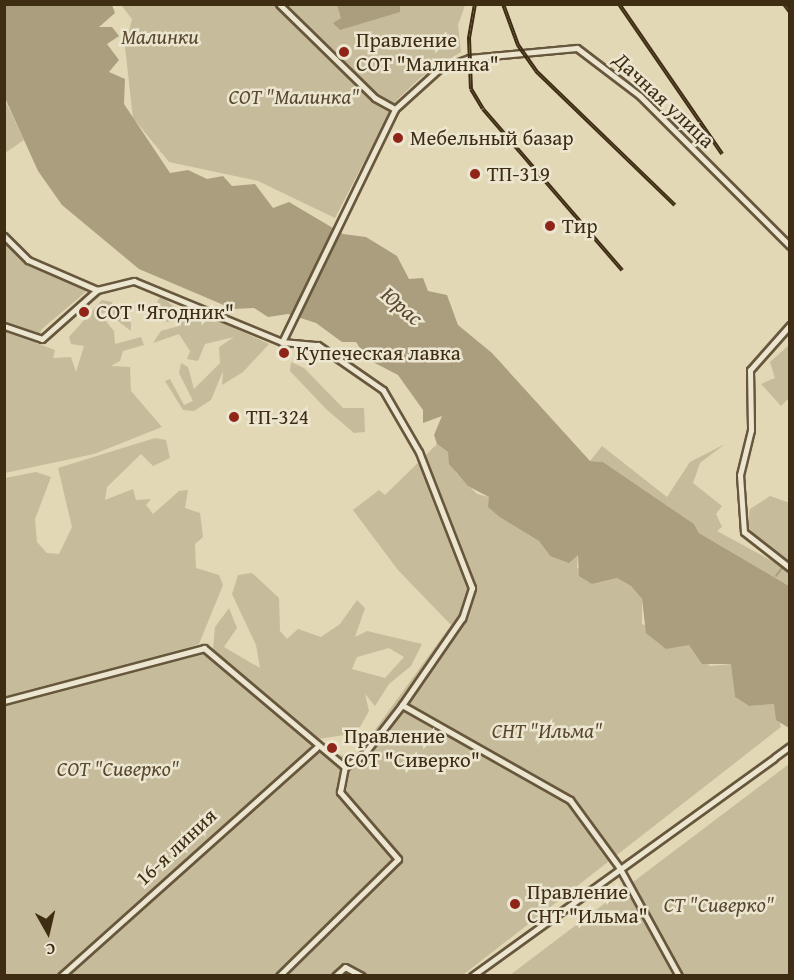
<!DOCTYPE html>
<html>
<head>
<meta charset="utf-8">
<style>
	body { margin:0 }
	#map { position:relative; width:794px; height:980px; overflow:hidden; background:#e2d8b6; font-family:"Gentium Book Plus",serif }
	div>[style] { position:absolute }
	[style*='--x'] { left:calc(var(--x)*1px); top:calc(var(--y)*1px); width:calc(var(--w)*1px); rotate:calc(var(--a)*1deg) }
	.green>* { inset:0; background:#c6bb9a }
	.water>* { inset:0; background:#aa9e7f }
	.stream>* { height:1.5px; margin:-0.75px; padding:0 0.75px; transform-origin:0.75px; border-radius:0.75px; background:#aa9e7f }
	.roads { filter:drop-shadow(2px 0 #67573c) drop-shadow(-2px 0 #67573c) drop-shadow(0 2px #67573c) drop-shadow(0 -2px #67573c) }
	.street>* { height:5px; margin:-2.5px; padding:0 2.5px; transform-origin:2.5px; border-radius:2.5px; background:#ece6d0 }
	.rail>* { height:4px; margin-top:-2px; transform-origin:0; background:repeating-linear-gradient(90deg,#ece6d0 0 4.5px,#3e2c13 0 9px); box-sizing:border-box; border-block:2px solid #3e2c13 }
	.dots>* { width:16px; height:16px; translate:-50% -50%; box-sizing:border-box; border:3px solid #ece6d0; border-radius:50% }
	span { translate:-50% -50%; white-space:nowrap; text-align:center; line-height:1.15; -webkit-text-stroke:5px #ece6d0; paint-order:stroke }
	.park-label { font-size:21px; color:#59492e; font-style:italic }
	.poi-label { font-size:21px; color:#3e2c13 }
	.left { translate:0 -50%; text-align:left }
	.street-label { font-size:21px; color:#3e2c13 }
	.water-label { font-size:22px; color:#59482e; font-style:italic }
	.frame { position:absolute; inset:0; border:6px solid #3e2c13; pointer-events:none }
	.north { position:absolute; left:18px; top:902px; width:60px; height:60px; -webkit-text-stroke:4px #ece6d0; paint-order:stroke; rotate:172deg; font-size:16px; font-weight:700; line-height:24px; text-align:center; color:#3e2c13 }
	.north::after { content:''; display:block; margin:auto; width:21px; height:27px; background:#3e2c13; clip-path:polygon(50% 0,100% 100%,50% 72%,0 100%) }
</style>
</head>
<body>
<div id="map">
	<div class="green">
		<div style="clip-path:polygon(121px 5px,465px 5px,458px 25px,461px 52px,421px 77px,395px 102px,335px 218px,258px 181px,169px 162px,133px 118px,125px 47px,132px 19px)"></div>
		<div style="clip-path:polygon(4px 98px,24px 140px,5px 153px,4px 153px)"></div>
		<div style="clip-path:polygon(4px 240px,27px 262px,88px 290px,42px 329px,36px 343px,55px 350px,53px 358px,71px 357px,76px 372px,84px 346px,71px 344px,69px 337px,102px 300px,112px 302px,117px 314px,131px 321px,131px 331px,106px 312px,100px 314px,114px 331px,115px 344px,141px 337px,144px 345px,123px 351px,120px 361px,111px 366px,130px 367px,131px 391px,162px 427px,94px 454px,5px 473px)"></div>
		<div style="clip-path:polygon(161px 296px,178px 310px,205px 314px,269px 344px,243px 372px,222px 385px,223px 371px,211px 400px,194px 411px,183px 410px,165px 381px,170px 379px,184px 405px,193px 401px,179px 373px,181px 363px,188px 367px,194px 389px,220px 363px,219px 347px,234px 337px,205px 344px,198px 361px,187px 359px,190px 351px,179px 334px,153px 343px,161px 331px,179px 326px,176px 321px,162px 322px,171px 317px,157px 302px)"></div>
		<div style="clip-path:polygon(789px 345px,789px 398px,781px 406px,761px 384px,775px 378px,770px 362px)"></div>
		<div style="clip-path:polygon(291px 362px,304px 368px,343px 408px,364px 408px,365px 432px,354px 433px,326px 409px,290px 371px)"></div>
		<div style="clip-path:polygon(evenodd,155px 438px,166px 440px,170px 458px,153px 466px,141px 454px,107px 487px,105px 500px,133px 489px,136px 500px,151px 499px,146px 505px,153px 514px,179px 491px,188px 490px,185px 508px,200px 513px,203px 537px,195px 544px,196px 568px,219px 575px,223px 585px,199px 644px,160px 657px,213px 649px,215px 627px,229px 608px,237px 628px,224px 647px,260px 668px,256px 645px,232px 594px,238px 575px,252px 573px,279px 598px,280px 631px,287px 639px,298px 629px,321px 637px,340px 624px,357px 600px,365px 608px,355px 637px,367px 631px,422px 644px,411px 666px,389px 684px,375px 706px,365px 694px,369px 711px,360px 727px,351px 734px,318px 739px,333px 755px,356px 756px,451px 625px,398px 570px,353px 510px,379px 490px,385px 495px,437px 444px,448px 452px,456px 473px,477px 494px,489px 497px,501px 518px,539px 541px,550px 556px,573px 559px,578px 555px,577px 567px,592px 584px,617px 578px,631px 586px,642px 599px,642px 624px,688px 644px,710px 666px,732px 664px,735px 697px,749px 706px,774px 704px,781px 727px,463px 975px,5px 976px,5px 478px,36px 472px,51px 477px,35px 519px,37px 542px,47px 553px,59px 554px,72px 527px,58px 468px,155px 438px,389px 648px,404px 657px,385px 678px,352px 669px,357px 657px,389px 648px)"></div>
		<div style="clip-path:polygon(725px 444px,700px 463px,693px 483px,722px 506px,716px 514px,722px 527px,717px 531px,789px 570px,789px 586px,699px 533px,694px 524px,603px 462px,590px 461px,602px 446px,667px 497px,690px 462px)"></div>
		<div style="clip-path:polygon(770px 496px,790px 503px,789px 562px,767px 552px,747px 526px,750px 509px)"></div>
		<div style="clip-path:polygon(789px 764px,789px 975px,510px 975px)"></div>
	</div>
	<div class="water">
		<div style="clip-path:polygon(4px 5px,112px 5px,115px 13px,99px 27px,112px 27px,119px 36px,107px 44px,119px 60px,109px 72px,125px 79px,124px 104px,170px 173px,188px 170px,207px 179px,223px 176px,232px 186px,255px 184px,273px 208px,289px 202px,343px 234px,366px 237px,397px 256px,409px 279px,423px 278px,428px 291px,447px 295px,458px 325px,492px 353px,590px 461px,603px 462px,694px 524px,699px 533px,789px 586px,789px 728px,776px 720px,774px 704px,749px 706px,735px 697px,731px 664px,702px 664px,689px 645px,666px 649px,646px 633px,642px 599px,631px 586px,617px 578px,592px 584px,579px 576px,578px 555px,569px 563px,550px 556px,539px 541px,501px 518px,488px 507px,489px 497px,468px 486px,449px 464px,448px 452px,437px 444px,434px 435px,442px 416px,423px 423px,423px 410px,398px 375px,367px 359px,356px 342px,342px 342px,316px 323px,288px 314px,268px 317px,254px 308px,233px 309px,139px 269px,62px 205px,38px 171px,5px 98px)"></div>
		<div style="clip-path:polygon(337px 5px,400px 6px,400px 12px,340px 30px,333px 23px,341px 18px)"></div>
	</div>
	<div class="stream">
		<div style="--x:776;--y:576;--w:10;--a:-53"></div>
	</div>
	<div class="roads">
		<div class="street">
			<div style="--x:279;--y:4;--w:134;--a:44.4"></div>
			<div style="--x:375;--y:98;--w:23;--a:29"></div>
			<div style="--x:4;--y:236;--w:34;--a:45"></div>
			<div style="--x:28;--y:260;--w:75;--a:23.5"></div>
			<div style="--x:790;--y:325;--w:60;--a:131.6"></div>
			<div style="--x:750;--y:370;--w:60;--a:89"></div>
			<div style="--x:751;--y:430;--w:46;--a:103.7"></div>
			<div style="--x:740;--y:475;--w:57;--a:86"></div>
			<div style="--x:744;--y:532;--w:58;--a:38"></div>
			<div style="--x:4;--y:326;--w:40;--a:18.9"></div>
			<div style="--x:42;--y:339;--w:74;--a:-41.7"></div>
			<div style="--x:97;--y:290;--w:38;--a:-14"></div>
			<div style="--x:134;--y:281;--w:160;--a:22.4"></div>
			<div style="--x:282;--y:342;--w:36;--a:5"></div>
			<div style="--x:318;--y:345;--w:79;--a:34.7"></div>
			<div style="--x:383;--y:390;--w:72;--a:59.9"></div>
			<div style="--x:419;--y:452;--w:146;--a:68.7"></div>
			<div style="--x:472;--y:588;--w:32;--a:108"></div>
			<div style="--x:462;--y:618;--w:106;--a:124.6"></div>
			<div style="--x:402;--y:705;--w:193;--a:29.5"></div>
			<div style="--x:570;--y:800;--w:83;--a:53.8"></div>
			<div style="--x:619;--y:867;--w:124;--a:61.2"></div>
			<div style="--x:282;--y:342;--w:259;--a:-64.1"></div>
			<div style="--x:395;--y:109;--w:59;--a:-42.3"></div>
			<div style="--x:439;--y:69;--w:32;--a:-20"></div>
			<div style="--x:469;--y:58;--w:108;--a:-5.3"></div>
			<div style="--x:577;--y:48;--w:79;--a:37.3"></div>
			<div style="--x:640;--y:96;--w:212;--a:45"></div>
			<div style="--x:4;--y:701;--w:207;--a:-14.8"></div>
			<div style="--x:204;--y:648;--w:185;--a:40.2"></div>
			<div style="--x:345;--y:767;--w:23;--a:-34"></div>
			<div style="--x:364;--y:754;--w:62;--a:-52.2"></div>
			<div style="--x:775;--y:757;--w:19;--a:-36"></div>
			<div style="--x:61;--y:976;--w:343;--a:-41.8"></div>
			<div style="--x:279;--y:976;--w:167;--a:-44.5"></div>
			<div style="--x:398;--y:859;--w:89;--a:-130.9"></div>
			<div style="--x:340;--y:792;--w:25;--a:-79"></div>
			<div style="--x:335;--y:976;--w:13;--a:-42"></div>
			<div style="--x:345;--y:967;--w:19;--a:28"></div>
			<div style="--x:472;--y:976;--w:372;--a:-35.8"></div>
		</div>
	</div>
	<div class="rail">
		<div style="--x:475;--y:4;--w:35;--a:100"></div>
		<div style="--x:469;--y:38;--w:51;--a:87.8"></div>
		<div style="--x:471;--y:89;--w:23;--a:59"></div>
		<div style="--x:483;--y:109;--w:213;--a:49.2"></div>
		<div style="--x:503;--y:4;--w:44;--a:69.9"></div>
		<div style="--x:518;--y:45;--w:32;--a:55"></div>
		<div style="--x:536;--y:71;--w:193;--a:44"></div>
		<div style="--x:619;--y:4;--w:182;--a:55.5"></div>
		<div style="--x:784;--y:4;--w:10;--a:53"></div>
	</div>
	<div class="dots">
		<div style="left:344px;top:52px;background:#8f2418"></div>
		<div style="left:398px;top:138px;background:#8f2418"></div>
		<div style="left:475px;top:174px;background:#8f2418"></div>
		<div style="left:550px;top:226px;background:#8f2418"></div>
		<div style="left:84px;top:312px;background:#8f2418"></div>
		<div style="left:284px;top:353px;background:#8f2418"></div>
		<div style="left:234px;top:417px;background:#8f2418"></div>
		<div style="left:332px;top:748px;background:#8f2418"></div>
		<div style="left:515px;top:904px;background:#8f2418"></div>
	</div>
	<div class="park-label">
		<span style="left:160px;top:37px">Малинки</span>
		<span style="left:294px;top:97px">СОТ "Малинка"</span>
		<span style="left:547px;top:731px">СНТ "Ильма"</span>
		<span style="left:118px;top:769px">СОТ "Сиверко"</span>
		<span style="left:719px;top:905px">СТ "Сиверко"</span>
	</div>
	<div class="poi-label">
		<span class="left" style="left:356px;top:52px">Правление<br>СОТ "Малинка"</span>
		<span class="left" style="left:410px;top:138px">Мебельный базар</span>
		<span class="left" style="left:487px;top:174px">ТП-319</span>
		<span class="left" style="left:562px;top:226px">Тир</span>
		<span class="left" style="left:96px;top:312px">СОТ "Ягодник"</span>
		<span class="left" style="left:296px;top:353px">Купеческая лавка</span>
		<span class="left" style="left:246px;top:417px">ТП-324</span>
		<span class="left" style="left:344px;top:748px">Правление<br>СОТ "Сиверко"</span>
		<span class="left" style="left:527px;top:904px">Правление<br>СНТ "Ильма"</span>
	</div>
	<div class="street-label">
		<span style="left:664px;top:100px;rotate:43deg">Дачная улица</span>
		<span style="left:176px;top:847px;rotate:-43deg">16-я линия</span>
	</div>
	<div class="water-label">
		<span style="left:402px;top:306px;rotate:40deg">Юрас</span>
	</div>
	<div class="frame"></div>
	<div class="north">С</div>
</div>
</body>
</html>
